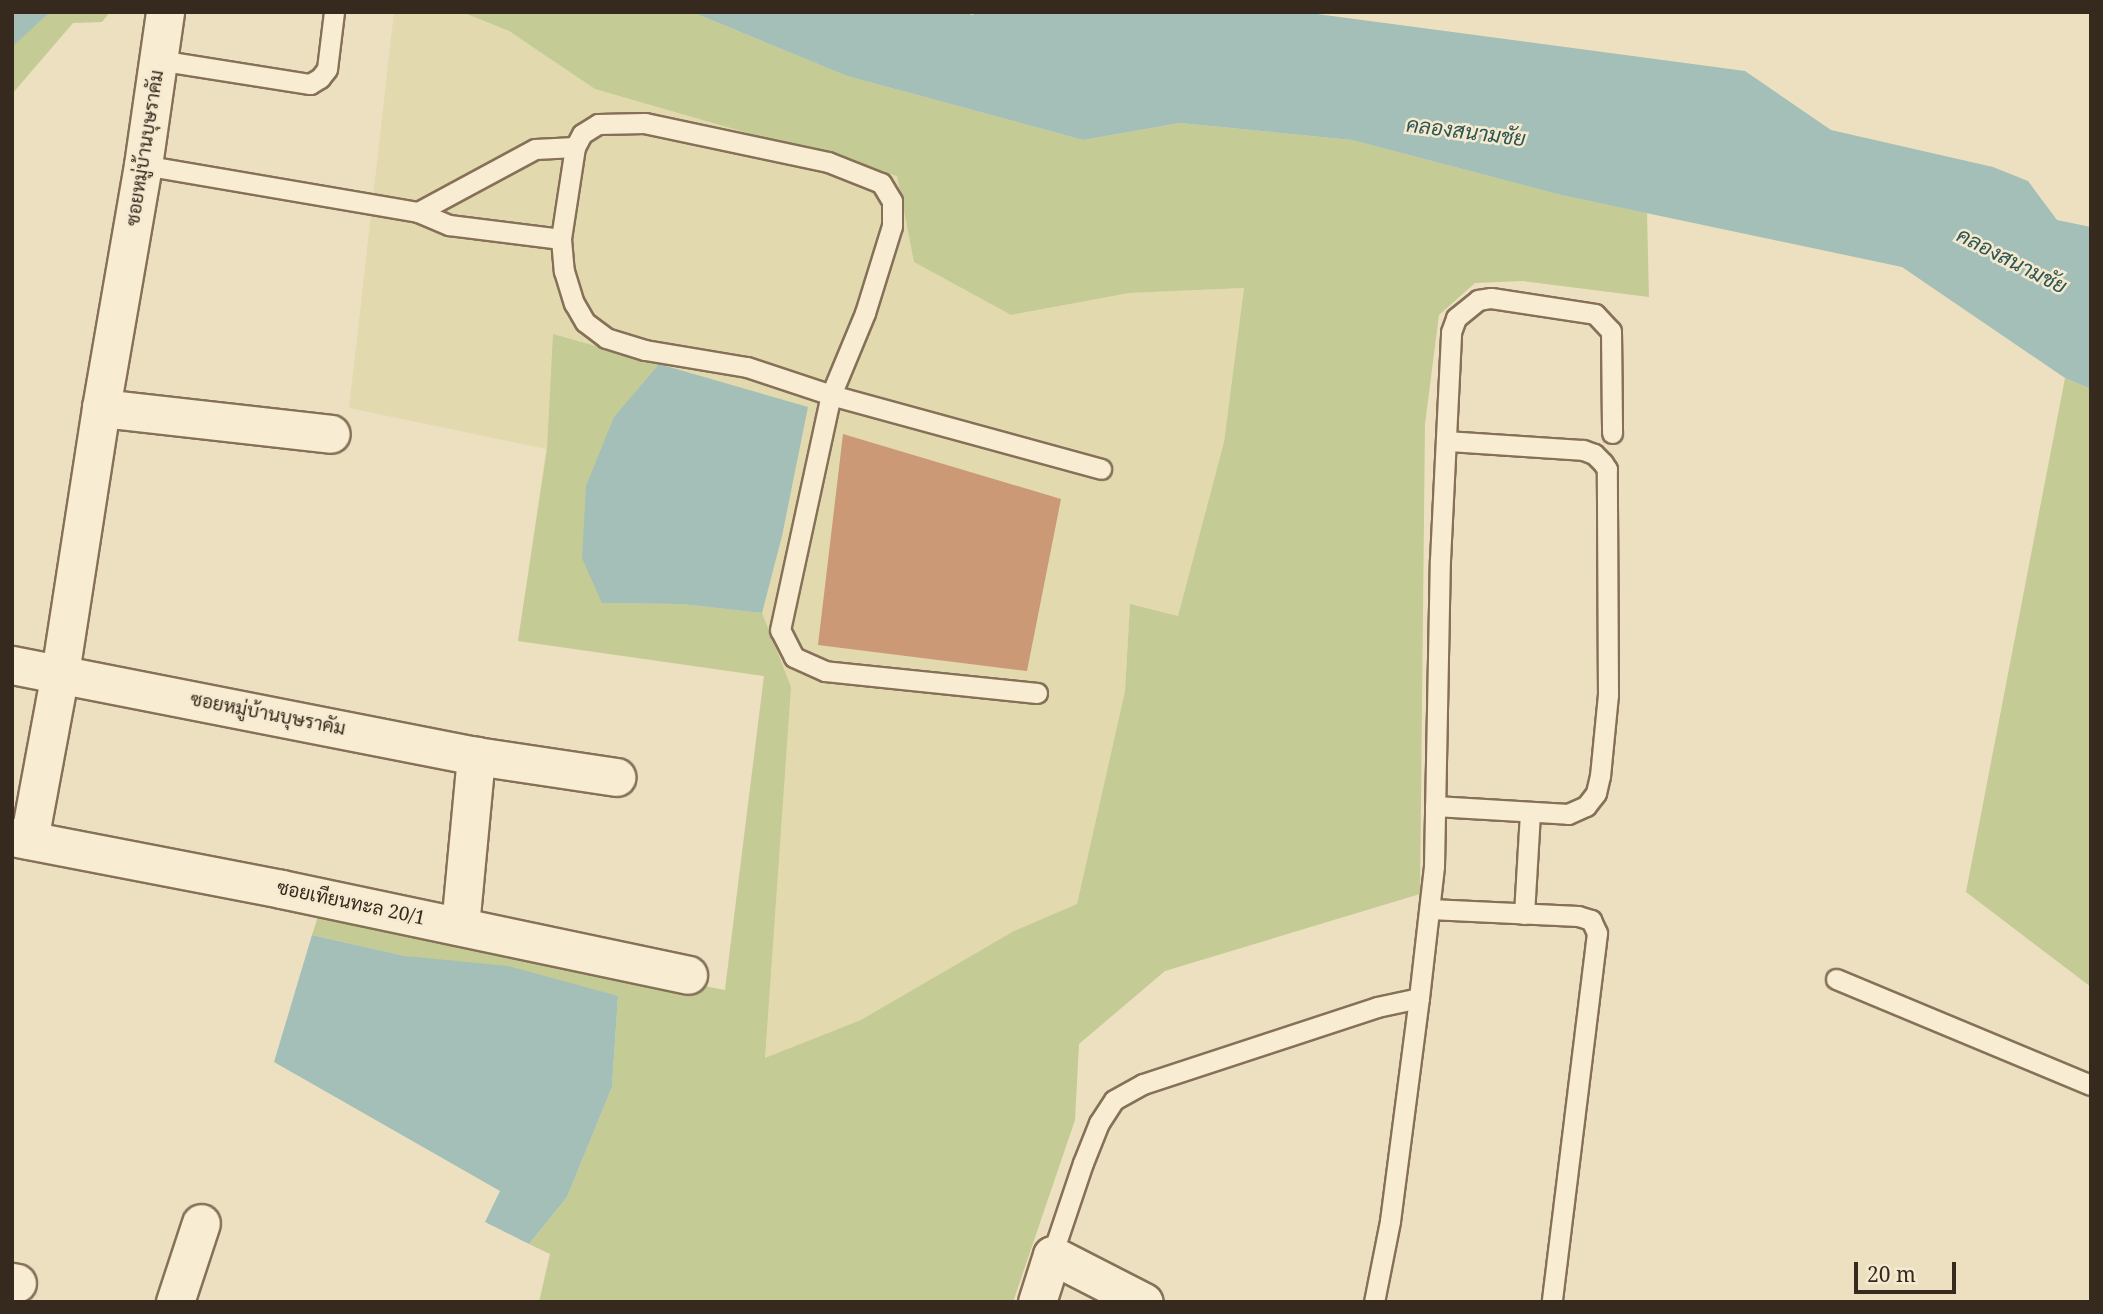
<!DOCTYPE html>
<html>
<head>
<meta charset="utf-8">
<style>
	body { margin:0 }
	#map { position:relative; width:2103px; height:1314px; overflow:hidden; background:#ede0c0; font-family:"Noto Serif",Sarabun,serif }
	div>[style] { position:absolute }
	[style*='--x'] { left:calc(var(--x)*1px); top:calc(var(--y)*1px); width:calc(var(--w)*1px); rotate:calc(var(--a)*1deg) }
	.farmland>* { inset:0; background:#e2daae }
	.green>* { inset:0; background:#c4cb95 }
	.water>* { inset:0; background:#a3bfb7 }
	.building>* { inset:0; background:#cb9976 }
	.roads { filter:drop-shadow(2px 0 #867158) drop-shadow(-2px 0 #867158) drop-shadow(0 2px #867158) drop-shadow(0 -2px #867158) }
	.service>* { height:19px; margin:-9.5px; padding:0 9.5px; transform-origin:9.5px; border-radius:9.5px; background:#f8edd3 }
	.minor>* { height:37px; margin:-18.5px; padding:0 18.5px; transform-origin:18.5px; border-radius:18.5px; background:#f8edd3 }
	span { translate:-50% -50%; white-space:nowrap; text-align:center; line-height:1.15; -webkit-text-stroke:5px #f5ead0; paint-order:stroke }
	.street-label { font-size:19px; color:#36291d }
	.water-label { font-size:21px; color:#2c5553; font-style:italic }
	.frame { position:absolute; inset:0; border:14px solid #36291d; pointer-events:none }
	.scale { position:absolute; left:1854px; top:1262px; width:102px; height:32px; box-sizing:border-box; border:4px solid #36291d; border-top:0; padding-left:9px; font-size:21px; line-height:24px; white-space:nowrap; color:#36291d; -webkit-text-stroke:5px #f5ead0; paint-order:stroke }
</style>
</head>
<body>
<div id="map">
	<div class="farmland">
		<div style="clip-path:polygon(394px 12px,462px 12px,509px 31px,595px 89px,897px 176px,914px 262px,1011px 315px,1129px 293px,1244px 288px,1224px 442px,1178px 616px,1130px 605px,1125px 691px,1077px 904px,928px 1015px,765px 1059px,725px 990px,764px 676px,518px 641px,546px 449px,349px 408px)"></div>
	</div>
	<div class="green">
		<div style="clip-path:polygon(50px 12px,110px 12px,102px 22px,73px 23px,12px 94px,12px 46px)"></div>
		<div style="clip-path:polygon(462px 12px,692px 12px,847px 76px,1083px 140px,1180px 123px,1352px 140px,1561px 195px,1647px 213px,1649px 297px,1523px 281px,1475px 283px,1439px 315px,1425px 424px,1420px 894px,1165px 971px,1079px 1044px,1075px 1120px,1013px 1302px,539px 1302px,550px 1254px,529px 1244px,567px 1197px,612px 1087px,618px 996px,405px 956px,312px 935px,319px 913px,725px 990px,764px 676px,518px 641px,547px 449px,553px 334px,659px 364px,614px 418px,602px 603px,682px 604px,762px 613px,791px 687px,765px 1058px,861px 1020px,1014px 931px,1077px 904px,1125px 691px,1130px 604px,1178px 616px,1224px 442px,1244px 288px,1129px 293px,1011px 315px,914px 262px,897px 176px,595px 89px,509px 31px)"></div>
		<div style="clip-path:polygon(2065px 378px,2091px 389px,2091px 987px,1966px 892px)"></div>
	</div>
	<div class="water">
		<div style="clip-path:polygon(12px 12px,50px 12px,12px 47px)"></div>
		<div style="clip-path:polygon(692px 12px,965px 12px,972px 15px,979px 12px,1302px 12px,1745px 71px,1831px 130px,1993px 167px,2028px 181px,2057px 220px,2091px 227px,2091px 389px,2065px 378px,1902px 267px,1561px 195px,1352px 140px,1180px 123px,1083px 140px,847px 76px)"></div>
		<div style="clip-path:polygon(659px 364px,808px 407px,782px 536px,762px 613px,682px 604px,602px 603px,582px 558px,586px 486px,614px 417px)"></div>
		<div style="clip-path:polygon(312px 935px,405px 956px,508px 966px,618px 996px,612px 1087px,567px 1197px,529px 1244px,485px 1222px,500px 1191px,274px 1062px)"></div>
	</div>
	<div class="building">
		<div style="clip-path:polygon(843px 434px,1061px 499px,1027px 671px,818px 645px)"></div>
	</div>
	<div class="roads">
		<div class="service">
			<div style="--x:158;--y:60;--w:154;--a:9"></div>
			<div style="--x:310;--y:84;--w:12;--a:-31"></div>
			<div style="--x:320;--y:78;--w:11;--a:-52"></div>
			<div style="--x:327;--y:69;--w:57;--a:-83"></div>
			<div style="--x:143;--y:165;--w:279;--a:9.7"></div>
			<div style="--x:418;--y:212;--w:34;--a:23"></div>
			<div style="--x:449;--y:225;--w:113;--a:7.1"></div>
			<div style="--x:418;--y:212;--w:133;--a:-28.3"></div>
			<div style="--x:535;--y:149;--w:40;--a:-2.9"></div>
			<div style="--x:1037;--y:693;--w:213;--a:-174.1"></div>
			<div style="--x:825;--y:671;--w:34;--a:-156"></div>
			<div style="--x:794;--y:657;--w:30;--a:-117"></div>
			<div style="--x:780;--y:630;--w:240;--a:-77.8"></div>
			<div style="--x:831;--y:395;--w:89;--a:-67.5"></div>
			<div style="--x:865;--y:313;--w:91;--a:-72.8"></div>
			<div style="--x:892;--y:226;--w:25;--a:-90"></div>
			<div style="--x:892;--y:201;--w:21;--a:-121"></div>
			<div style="--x:881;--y:183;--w:57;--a:-158.4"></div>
			<div style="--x:828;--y:162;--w:187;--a:-168"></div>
			<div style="--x:645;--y:123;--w:47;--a:178.8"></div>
			<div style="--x:598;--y:124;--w:19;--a:148"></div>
			<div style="--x:582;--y:134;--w:15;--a:118"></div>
			<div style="--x:575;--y:147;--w:93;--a:98.7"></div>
			<div style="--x:561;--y:239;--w:32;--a:85"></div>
			<div style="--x:564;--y:271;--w:34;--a:73"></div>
			<div style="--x:574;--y:303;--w:22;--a:60"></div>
			<div style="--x:585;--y:322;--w:26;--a:37"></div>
			<div style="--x:606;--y:338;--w:41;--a:17.1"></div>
			<div style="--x:645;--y:350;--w:103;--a:9.5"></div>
			<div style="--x:747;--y:367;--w:89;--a:18.4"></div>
			<div style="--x:831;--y:395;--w:280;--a:15.3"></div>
			<div style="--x:1435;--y:806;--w:133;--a:3.4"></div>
			<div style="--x:1568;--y:814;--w:20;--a:-24"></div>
			<div style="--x:1586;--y:806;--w:16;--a:-52"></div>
			<div style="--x:1596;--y:793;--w:17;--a:-77"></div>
			<div style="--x:1600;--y:776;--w:81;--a:-84.4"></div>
			<div style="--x:1608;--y:695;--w:226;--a:-90.3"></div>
			<div style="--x:1607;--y:469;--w:7;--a:-124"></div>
			<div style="--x:1603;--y:463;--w:13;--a:-135"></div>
			<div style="--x:1594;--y:454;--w:12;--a:-160"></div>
			<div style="--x:1583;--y:450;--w:136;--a:-176.2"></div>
			<div style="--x:1430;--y:909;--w:148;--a:2.7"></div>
			<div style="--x:1578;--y:916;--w:14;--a:17"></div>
			<div style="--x:1591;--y:920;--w:14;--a:65"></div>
			<div style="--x:1597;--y:933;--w:372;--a:97"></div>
			<div style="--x:1524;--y:914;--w:102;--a:-86.6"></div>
			<div style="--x:1836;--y:979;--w:276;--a:22.6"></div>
			<div style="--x:1052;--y:1255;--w:97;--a:-71.4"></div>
			<div style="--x:1083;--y:1163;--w:43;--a:-68.2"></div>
			<div style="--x:1099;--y:1123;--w:27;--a:-57"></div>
			<div style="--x:1114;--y:1100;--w:33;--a:-29"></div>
			<div style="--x:1143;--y:1084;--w:246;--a:-18.2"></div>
			<div style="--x:1377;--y:1007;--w:43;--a:-12.1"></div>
			<div style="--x:1419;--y:998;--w:133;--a:-83.5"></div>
			<div style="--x:1434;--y:866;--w:306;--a:-88.9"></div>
			<div style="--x:1440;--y:560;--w:228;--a:-87.2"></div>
			<div style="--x:1451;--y:332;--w:15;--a:-70"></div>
			<div style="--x:1456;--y:318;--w:28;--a:-39"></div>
			<div style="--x:1478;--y:300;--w:13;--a:-9"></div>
			<div style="--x:1491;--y:298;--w:105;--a:8.7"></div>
			<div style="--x:1595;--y:314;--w:23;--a:47"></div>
			<div style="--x:1611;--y:331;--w:102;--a:89.4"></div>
			<div style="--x:1374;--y:1302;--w:83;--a:-78.8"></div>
			<div style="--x:1390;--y:1221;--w:225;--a:-82.6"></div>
		</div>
		<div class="minor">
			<div style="--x:101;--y:408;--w:231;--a:6.4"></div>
			<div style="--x:12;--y:665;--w:473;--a:11.1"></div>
			<div style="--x:476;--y:756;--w:142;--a:8.5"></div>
			<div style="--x:12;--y:837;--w:274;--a:10.9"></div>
			<div style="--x:281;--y:889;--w:416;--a:11.9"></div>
			<div style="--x:29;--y:840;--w:170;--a:-79.5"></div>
			<div style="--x:60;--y:673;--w:268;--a:-81.2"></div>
			<div style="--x:101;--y:408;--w:247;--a:-80.2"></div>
			<div style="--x:143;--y:165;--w:155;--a:-81.8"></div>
			<div style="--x:460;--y:926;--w:171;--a:-84.6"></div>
			<div style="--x:12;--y:1282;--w:5;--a:11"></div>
			<div style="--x:175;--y:1302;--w:83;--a:-71.8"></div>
			<div style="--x:1037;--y:1302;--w:49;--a:-72.3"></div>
			<div style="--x:1052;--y:1255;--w:103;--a:27.1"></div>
		</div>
	</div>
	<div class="street-label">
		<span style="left:145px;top:148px;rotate:-81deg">ซอยหมู่บ้านบุษราคัม</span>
		<span style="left:268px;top:714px;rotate:11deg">ซอยหมู่บ้านบุษราคัม</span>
		<span style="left:351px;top:903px;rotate:12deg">ซอยเทียนทะล 20/1</span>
	</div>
	<div class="water-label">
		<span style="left:1466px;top:131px;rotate:7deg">คลองสนามชัย</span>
		<span style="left:2012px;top:260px;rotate:27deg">คลองสนามชัย</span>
	</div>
	<div class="frame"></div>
	<div class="scale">20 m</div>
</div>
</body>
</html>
